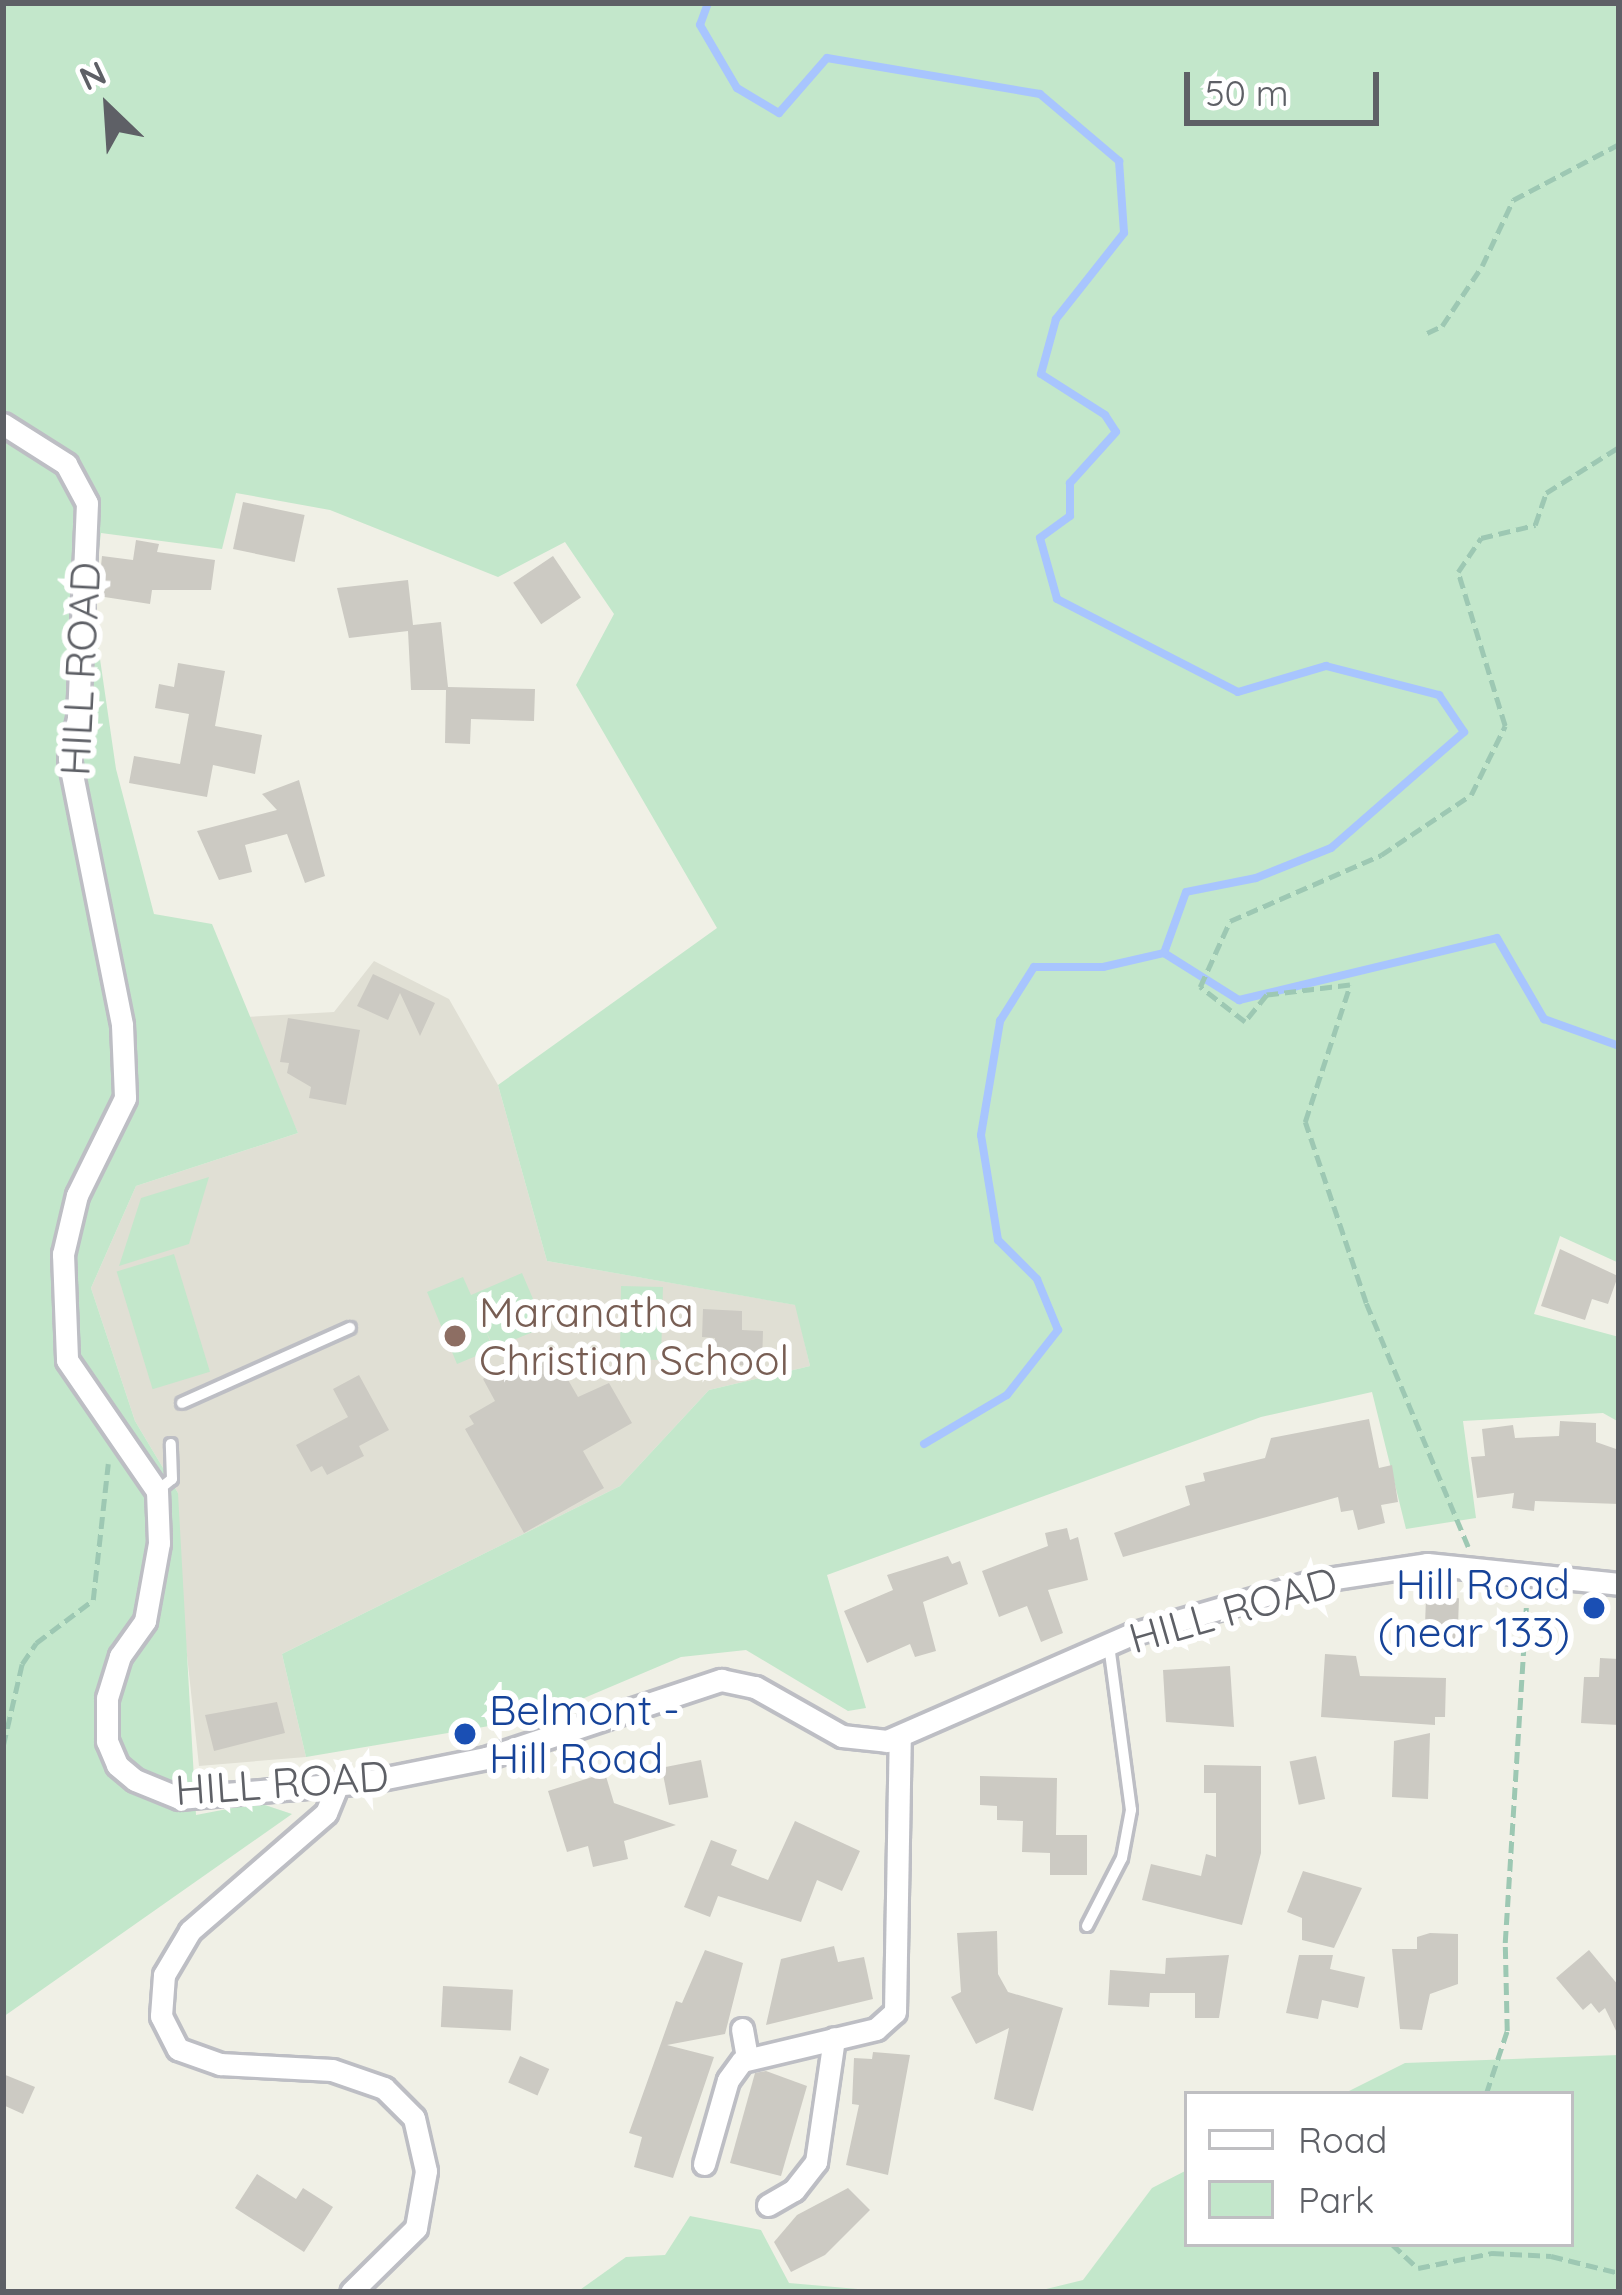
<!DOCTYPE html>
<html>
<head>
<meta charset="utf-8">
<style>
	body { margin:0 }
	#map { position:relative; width:1622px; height:2295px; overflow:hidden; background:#f0f0e6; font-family:Quicksand,sans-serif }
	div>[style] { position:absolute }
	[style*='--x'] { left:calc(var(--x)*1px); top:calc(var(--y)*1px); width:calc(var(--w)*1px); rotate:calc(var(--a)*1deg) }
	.education>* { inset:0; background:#e0dfd4 }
	.green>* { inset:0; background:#c3e7cb; transform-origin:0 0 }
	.stream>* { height:8px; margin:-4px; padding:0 4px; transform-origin:4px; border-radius:4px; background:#a8c5fe }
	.building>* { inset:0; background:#cccac3; transform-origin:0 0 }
	.path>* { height:4.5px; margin-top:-2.25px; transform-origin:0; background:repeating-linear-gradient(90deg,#9dc8b3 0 12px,transparent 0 18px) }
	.roads { filter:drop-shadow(3px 0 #bdbec4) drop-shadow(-3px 0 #bdbec4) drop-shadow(0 3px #bdbec4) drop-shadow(0 -3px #bdbec4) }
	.service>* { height:10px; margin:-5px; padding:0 5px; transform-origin:5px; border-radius:5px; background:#fff }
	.minor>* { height:21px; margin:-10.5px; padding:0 10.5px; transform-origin:10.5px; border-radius:10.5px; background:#fff }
	.dots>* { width:33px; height:33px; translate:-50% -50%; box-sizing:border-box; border:6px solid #fff; border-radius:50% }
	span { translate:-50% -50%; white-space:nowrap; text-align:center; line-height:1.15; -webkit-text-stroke:12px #fff; paint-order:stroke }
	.street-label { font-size:42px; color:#5e6066 }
	.education-label { font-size:42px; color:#785e54 }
	.left { translate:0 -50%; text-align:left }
	.transit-label { font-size:42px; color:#164399 }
	.right { translate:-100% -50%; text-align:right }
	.frame { position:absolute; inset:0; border:6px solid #5e6066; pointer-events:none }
	.legend { position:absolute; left:1184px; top:2091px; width:390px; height:156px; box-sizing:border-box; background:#fff; border:3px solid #bfbfc2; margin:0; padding:15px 21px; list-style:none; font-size:36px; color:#5e6066 }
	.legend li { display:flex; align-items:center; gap:24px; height:60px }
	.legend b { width:60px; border:3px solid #bfbfc2 }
	.north { position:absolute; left:48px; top:48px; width:120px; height:120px; -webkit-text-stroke:9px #fff; paint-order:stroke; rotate:335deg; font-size:33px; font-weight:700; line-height:48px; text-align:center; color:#5e6066 }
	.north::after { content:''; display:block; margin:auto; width:42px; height:54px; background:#5e6066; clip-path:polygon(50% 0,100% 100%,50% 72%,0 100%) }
	.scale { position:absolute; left:1184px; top:72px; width:195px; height:54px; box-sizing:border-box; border:6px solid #5e6066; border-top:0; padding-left:15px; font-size:36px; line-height:42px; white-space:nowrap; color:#5e6066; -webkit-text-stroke:9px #fff; paint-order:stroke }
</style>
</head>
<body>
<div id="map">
	<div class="education">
		<div style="clip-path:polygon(374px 961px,449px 999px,498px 1085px,547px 1261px,796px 1305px,810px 1366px,709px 1390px,620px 1486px,282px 1654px,306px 1757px,199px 1766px,177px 1563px,178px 1493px,135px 1421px,91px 1288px,136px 1186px,298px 1133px,245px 1017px,334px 1012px)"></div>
	</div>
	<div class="green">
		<div style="clip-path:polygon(3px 3px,1619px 3px,1619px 1263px,1560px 1236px,1534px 1314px,1619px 1337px,1619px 1422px,1603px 1413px,1463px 1421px,1476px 1518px,1406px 1529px,1372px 1392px,1261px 1417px,827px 1575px,866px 1708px,848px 1711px,746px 1650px,681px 1657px,537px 1718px,306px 1757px,282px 1654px,620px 1486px,709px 1390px,810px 1366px,795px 1305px,547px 1261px,498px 1085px,717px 928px,576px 685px,614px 614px,565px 542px,498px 577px,330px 510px,236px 493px,222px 549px,101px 533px,92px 604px,116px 769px,154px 914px,212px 924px,298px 1133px,136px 1186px,91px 1288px,135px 1421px,178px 1493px,196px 1815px,259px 1803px,292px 1814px,3px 2017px)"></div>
		<div style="clip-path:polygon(209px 1177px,189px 1244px,119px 1266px,141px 1198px)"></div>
		<div style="left:174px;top:1254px;width:123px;height:60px;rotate:73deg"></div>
		<div style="clip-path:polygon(522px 1273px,545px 1327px,494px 1348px,486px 1331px,493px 1349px,457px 1364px,427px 1292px,463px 1277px,471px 1295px)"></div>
		<div style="clip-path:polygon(621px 1286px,663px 1287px,661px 1360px,624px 1359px,620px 1351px)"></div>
		<div style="clip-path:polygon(1619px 2055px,1619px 2292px,1034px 2292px,1083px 2280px,1152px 2188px,1187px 2170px,1187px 2244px,1571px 2244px,1571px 2094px,1343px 2094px,1405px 2063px)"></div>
		<div style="clip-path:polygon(690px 2216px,761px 2230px,789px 2283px,892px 2292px,577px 2292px,626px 2257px,665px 2255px)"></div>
	</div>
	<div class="stream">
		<div style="--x:708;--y:3;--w:23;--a:110"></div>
		<div style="--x:700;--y:25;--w:73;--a:59.6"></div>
		<div style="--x:737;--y:88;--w:49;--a:30.8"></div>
		<div style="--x:779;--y:113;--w:73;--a:-48.9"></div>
		<div style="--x:827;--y:58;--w:216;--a:9.6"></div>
		<div style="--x:1040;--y:94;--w:104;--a:40.3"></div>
		<div style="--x:1119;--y:161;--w:72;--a:86"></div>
		<div style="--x:1124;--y:233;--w:110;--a:128.3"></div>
		<div style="--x:1056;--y:319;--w:57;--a:105.3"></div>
		<div style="--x:1041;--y:374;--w:76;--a:32.6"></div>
		<div style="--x:1105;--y:415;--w:20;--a:57"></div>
		<div style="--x:1116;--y:432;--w:69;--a:132"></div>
		<div style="--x:1070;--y:483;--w:33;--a:90"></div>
		<div style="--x:1070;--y:516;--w:37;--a:144"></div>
		<div style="--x:1040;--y:538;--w:63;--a:74.4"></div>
		<div style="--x:1057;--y:599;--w:203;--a:27.2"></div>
		<div style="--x:1238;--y:692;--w:92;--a:-16.5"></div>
		<div style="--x:1326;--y:666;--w:117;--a:14.4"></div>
		<div style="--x:1439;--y:695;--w:45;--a:56"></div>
		<div style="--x:1464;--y:732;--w:176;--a:138.9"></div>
		<div style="--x:1331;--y:848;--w:81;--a:158.2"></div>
		<div style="--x:1256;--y:878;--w:71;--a:168.7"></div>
		<div style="--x:1186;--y:892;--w:65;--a:109.8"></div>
		<div style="--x:1164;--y:953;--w:89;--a:32.1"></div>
		<div style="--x:1239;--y:1000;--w:265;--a:-13.5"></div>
		<div style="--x:1497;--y:938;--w:94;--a:59.9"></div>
		<div style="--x:1544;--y:1019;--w:80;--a:19.8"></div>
		<div style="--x:924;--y:1444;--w:96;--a:-30.6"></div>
		<div style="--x:1007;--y:1395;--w:83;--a:-51.9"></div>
		<div style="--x:1058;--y:1330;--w:55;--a:-112.4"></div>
		<div style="--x:1037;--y:1279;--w:55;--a:-135"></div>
		<div style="--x:998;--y:1240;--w:106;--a:-99.2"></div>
		<div style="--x:981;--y:1135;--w:116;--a:-80.5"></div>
		<div style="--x:1000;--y:1021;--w:64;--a:-57.8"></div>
		<div style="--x:1034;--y:967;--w:69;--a:0"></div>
		<div style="--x:1103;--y:967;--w:63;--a:-12.9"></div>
	</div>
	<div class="building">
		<div style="left:243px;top:502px;width:63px;height:48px;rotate:12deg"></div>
		<div style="clip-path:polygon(136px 540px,159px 544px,157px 552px,215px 560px,211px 590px,152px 590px,150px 604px,98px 596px,102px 556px,133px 560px)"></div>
		<div style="left:553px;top:556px;width:50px;height:48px;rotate:56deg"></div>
		<div style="clip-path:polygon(408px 580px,413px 625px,441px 622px,448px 687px,535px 689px,534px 721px,471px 719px,470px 744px,445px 743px,446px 690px,411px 690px,408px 631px,349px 638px,337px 588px)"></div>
		<div style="clip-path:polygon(178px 663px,225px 671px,215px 726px,262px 735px,255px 774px,213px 765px,207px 797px,129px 783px,134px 756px,180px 764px,189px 714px,155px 708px,159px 684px,174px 687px)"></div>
		<div style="clip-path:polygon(299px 780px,325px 876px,305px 883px,287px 834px,245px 845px,252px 872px,219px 880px,197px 831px,277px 810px,262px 794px)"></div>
		<div style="clip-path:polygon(373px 974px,435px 1003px,420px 1036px,400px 993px,388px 1020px,357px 1006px)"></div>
		<div style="clip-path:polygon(288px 1018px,360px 1030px,346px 1105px,309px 1098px,311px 1087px,287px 1073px,289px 1063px,280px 1062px)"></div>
		<div style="clip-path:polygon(1560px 1249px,1618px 1276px,1608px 1304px,1592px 1299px,1585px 1320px,1541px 1306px)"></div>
		<div style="clip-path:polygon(703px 1309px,742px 1311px,742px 1330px,763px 1331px,762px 1365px,714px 1365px,715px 1338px,702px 1337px)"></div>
		<div style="clip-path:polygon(523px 1348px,533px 1366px,553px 1354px,578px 1397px,609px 1383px,632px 1423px,583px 1451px,604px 1488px,524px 1533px,465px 1429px,474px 1424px,469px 1416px,495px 1401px,483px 1379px)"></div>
		<div style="clip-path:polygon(359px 1375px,389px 1430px,359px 1446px,364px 1456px,327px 1475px,322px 1466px,311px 1472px,296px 1445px,348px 1417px,333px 1389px)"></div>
		<div style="clip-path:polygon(1369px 1419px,1379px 1468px,1392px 1465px,1398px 1502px,1381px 1505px,1385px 1523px,1358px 1530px,1353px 1510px,1341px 1512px,1338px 1497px,1123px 1557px,1114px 1533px,1190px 1505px,1185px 1486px,1205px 1481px,1203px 1473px,1265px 1458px,1271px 1438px)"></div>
		<div style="clip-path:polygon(1560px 1421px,1596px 1423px,1596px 1442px,1619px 1450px,1619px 1504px,1535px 1501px,1534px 1511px,1512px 1508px,1514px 1493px,1477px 1498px,1471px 1457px,1485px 1456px,1482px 1429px,1513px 1425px,1515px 1438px,1559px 1436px)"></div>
		<div style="clip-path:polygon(1067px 1528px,1070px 1540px,1078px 1537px,1088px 1580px,1048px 1590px,1063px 1633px,1041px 1642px,1027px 1606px,999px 1617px,982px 1571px,1048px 1546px,1045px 1533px)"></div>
		<div style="clip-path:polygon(948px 1556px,952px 1564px,960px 1561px,968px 1584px,923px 1602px,936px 1651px,915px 1657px,910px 1644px,867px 1663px,844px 1611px,893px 1590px,887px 1575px)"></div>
		<div style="left:1426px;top:1597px;width:33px;height:41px;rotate:2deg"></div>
		<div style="clip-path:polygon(1325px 1654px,1356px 1656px,1360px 1676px,1446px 1678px,1445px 1717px,1435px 1717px,1435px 1725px,1321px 1717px)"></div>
		<div style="clip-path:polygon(1600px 1658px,1619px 1659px,1619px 1725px,1581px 1723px,1584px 1677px,1599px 1677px)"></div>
		<div style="clip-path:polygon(1230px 1666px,1234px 1727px,1166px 1722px,1163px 1670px)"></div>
		<div style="clip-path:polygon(277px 1702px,285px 1733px,214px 1751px,205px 1715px)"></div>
		<div style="clip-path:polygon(1430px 1733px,1428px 1799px,1392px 1797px,1394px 1741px)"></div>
		<div style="left:1316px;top:1756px;width:44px;height:27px;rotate:78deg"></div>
		<div style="left:701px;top:1760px;width:38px;height:40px;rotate:79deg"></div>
		<div style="clip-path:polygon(1204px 1765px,1261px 1766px,1261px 1853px,1242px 1925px,1142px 1900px,1151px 1864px,1201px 1876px,1206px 1854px,1216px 1857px,1216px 1793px,1204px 1793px)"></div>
		<div style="clip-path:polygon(605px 1773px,614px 1803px,676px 1825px,624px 1841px,628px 1859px,593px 1867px,588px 1846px,567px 1852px,548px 1791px)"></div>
		<div style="clip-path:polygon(980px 1776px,1057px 1778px,1056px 1835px,1087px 1835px,1087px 1875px,1050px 1875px,1050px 1853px,1022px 1852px,1023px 1821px,997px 1820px,997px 1806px,980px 1805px)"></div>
		<div style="clip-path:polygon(795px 1821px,860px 1851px,842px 1891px,817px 1880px,801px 1922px,718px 1896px,710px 1917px,684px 1907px,711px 1840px,737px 1850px,731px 1865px,768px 1880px)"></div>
		<div style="clip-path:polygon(1303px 1871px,1362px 1888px,1334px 1948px,1302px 1940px,1302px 1918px,1287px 1912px)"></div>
		<div style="clip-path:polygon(997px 1931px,998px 1974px,1008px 1992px,1063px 2008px,1033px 2111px,994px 2099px,1009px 2028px,976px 2044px,951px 1997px,961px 1992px,957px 1933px)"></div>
		<div style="clip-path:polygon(1430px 1933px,1458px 1934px,1458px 1984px,1430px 1994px,1422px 2030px,1400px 2029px,1392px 1949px,1417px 1949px,1417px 1937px)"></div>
		<div style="clip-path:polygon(834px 1946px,838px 1962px,864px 1957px,873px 1999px,766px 2025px,781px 1959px)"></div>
		<div style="clip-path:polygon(705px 1950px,743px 1963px,725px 2034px,667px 2045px,714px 2057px,673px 2178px,634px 2167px,642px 2137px,629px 2133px,676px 2001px,682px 2003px)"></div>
		<div style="clip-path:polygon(1589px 1950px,1619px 1986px,1619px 2037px,1605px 2008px,1599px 2013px,1591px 2003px,1583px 2010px,1556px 1978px)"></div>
		<div style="clip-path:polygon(1229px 1955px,1219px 2018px,1195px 2018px,1195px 1993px,1150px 1993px,1149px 2007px,1108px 2005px,1110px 1970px,1165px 1974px,1166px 1958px)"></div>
		<div style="clip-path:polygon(1299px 1955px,1333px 1955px,1330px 1969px,1365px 1977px,1358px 2008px,1322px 2000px,1318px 2019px,1286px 2013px)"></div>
		<div style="left:443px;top:1986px;width:70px;height:41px;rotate:3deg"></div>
		<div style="clip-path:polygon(873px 2052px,910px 2055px,888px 2175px,846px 2165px,859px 2105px,852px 2104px,854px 2058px,872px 2059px)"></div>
		<div style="left:520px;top:2056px;width:32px;height:29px;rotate:24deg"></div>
		<div style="clip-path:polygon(766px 2071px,807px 2086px,781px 2176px,730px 2163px,755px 2073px)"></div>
		<div style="clip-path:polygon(3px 2074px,35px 2087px,23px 2114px,3px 2105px)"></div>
		<div style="clip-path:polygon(257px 2174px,296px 2199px,303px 2188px,333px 2207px,304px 2252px,235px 2208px)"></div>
		<div style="clip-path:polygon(848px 2188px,870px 2210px,825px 2255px,791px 2272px,774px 2242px,797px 2215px)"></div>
	</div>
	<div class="path">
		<div style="--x:1427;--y:333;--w:17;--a:-25"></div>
		<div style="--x:1442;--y:326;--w:72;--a:-56.3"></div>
		<div style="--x:1482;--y:266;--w:73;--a:-64.8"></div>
		<div style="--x:1513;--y:200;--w:120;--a:-27.8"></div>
		<div style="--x:1468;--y:1547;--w:264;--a:-112.7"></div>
		<div style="--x:1366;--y:1303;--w:191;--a:-108.6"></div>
		<div style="--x:1305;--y:1122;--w:144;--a:-71.8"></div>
		<div style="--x:1350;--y:985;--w:84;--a:173.1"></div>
		<div style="--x:1267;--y:995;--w:35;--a:129"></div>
		<div style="--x:1245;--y:1022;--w:57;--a:-142.1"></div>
		<div style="--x:1200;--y:987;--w:72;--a:-65.6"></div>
		<div style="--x:1230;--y:921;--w:165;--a:-23.6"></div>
		<div style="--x:1381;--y:855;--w:108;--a:-33.7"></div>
		<div style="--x:1471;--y:795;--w:77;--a:-63.8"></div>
		<div style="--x:1505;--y:726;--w:161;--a:-107"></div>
		<div style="--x:1458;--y:572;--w:41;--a:-55.9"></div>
		<div style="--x:1481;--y:538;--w:56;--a:-13.5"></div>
		<div style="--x:1535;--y:525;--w:34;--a:-71"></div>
		<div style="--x:1546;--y:493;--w:86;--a:-32.2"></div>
		<div style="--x:3;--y:1746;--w:84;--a:-77"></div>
		<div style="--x:22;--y:1664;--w:25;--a:-56"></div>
		<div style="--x:36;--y:1643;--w:71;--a:-37"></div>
		<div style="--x:93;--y:1600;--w:137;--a:-83.7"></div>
		<div style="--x:1486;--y:2094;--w:66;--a:-71.6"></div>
		<div style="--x:1507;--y:2031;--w:88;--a:-91.3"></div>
		<div style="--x:1505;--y:1943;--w:349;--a:-86.4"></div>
		<div style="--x:1392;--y:2244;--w:35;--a:43"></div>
		<div style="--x:1418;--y:2268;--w:76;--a:-11.5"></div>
		<div style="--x:1492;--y:2253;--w:59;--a:2.9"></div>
		<div style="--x:1551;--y:2256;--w:70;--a:14"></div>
	</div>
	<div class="roads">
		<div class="service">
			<div style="--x:182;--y:1403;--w:184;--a:-24.1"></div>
			<div style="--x:157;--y:1491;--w:19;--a:-39"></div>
			<div style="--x:172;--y:1479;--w:35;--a:-92"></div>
			<div style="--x:1087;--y:1926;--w:76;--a:-62.8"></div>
			<div style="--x:1122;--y:1858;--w:49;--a:-79.4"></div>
			<div style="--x:1131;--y:1810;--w:165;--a:-97.6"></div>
		</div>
		<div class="minor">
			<div style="--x:3;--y:424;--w:75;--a:32.4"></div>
			<div style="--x:66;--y:464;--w:44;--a:61.7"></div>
			<div style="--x:87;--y:503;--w:215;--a:92.4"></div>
			<div style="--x:78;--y:718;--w:42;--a:102.4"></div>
			<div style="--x:69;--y:759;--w:271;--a:78.7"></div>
			<div style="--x:122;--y:1025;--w:73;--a:87.6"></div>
			<div style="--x:125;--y:1098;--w:108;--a:116.3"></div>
			<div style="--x:77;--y:1195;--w:61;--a:103.3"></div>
			<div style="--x:63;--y:1254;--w:106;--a:87.8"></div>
			<div style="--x:67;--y:1360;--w:159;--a:55.5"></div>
			<div style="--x:157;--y:1491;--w:52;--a:87.8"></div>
			<div style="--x:159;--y:1543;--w:79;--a:100.2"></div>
			<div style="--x:145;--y:1621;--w:43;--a:125.5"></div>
			<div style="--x:120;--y:1656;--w:44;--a:107.2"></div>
			<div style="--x:107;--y:1698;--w:43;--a:90"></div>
			<div style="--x:107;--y:1741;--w:26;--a:67"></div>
			<div style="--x:117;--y:1765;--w:23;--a:40"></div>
			<div style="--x:135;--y:1780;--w:48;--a:22.2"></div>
			<div style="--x:179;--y:1798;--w:188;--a:-4.9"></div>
			<div style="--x:366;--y:1782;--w:122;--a:-11.3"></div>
			<div style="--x:486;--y:1758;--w:248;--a:-18.4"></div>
			<div style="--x:721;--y:1680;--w:35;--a:12"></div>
			<div style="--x:755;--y:1687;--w:100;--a:29.4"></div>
			<div style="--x:842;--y:1736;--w:45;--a:6.3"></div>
			<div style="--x:887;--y:1741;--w:267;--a:-23.6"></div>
			<div style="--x:1132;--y:1634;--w:191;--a:-16.2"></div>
			<div style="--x:1315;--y:1581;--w:113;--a:-8.6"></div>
			<div style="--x:1427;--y:1564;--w:193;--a:5.9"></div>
			<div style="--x:337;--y:1786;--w:29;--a:112"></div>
			<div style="--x:326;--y:1813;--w:180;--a:139.1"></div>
			<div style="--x:190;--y:1931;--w:51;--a:120.6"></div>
			<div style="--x:164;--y:1975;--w:41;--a:94.2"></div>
			<div style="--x:161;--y:2016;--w:37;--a:63"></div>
			<div style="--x:178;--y:2049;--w:45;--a:19.7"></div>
			<div style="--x:220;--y:2064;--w:112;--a:3.1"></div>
			<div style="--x:332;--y:2070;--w:55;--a:19.1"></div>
			<div style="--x:384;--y:2088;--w:42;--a:45"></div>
			<div style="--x:414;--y:2118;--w:54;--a:77.2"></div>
			<div style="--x:426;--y:2171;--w:58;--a:100"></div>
			<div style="--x:416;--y:2228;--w:91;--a:135.4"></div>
			<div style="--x:742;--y:2029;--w:28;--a:80"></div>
			<div style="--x:704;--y:2164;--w:87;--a:-74.1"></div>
			<div style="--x:728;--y:2080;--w:24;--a:-54"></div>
			<div style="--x:742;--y:2061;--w:138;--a:-13.4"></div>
			<div style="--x:876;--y:2029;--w:25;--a:-42"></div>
			<div style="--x:895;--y:2012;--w:273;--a:-89"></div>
			<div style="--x:768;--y:2205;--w:30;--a:-30"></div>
			<div style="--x:794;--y:2190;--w:36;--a:-52"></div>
			<div style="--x:816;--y:2162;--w:125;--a:-81.7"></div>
		</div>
	</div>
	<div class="dots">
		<div style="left:455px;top:1336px;background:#8d6e63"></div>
		<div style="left:1594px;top:1608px;background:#1a4fb4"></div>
		<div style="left:465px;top:1734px;background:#1a4fb4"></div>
	</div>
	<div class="street-label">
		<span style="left:80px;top:669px;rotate:-87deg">HILL ROAD</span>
		<span style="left:1233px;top:1610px;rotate:-16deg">HILL ROAD</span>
		<span style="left:282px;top:1783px;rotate:-4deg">HILL ROAD</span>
	</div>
	<div class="education-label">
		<span class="left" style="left:479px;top:1336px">Maranatha<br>Christian School</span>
	</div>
	<div class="transit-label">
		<span class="right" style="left:1570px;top:1608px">Hill Road<br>(near 133)</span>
		<span class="left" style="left:489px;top:1734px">Belmont -<br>Hill Road</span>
	</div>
	<div class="frame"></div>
	<ul class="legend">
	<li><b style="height:15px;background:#fff"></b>Road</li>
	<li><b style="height:33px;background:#c3e7cb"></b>Park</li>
	</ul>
	<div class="north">N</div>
	<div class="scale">50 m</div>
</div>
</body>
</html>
